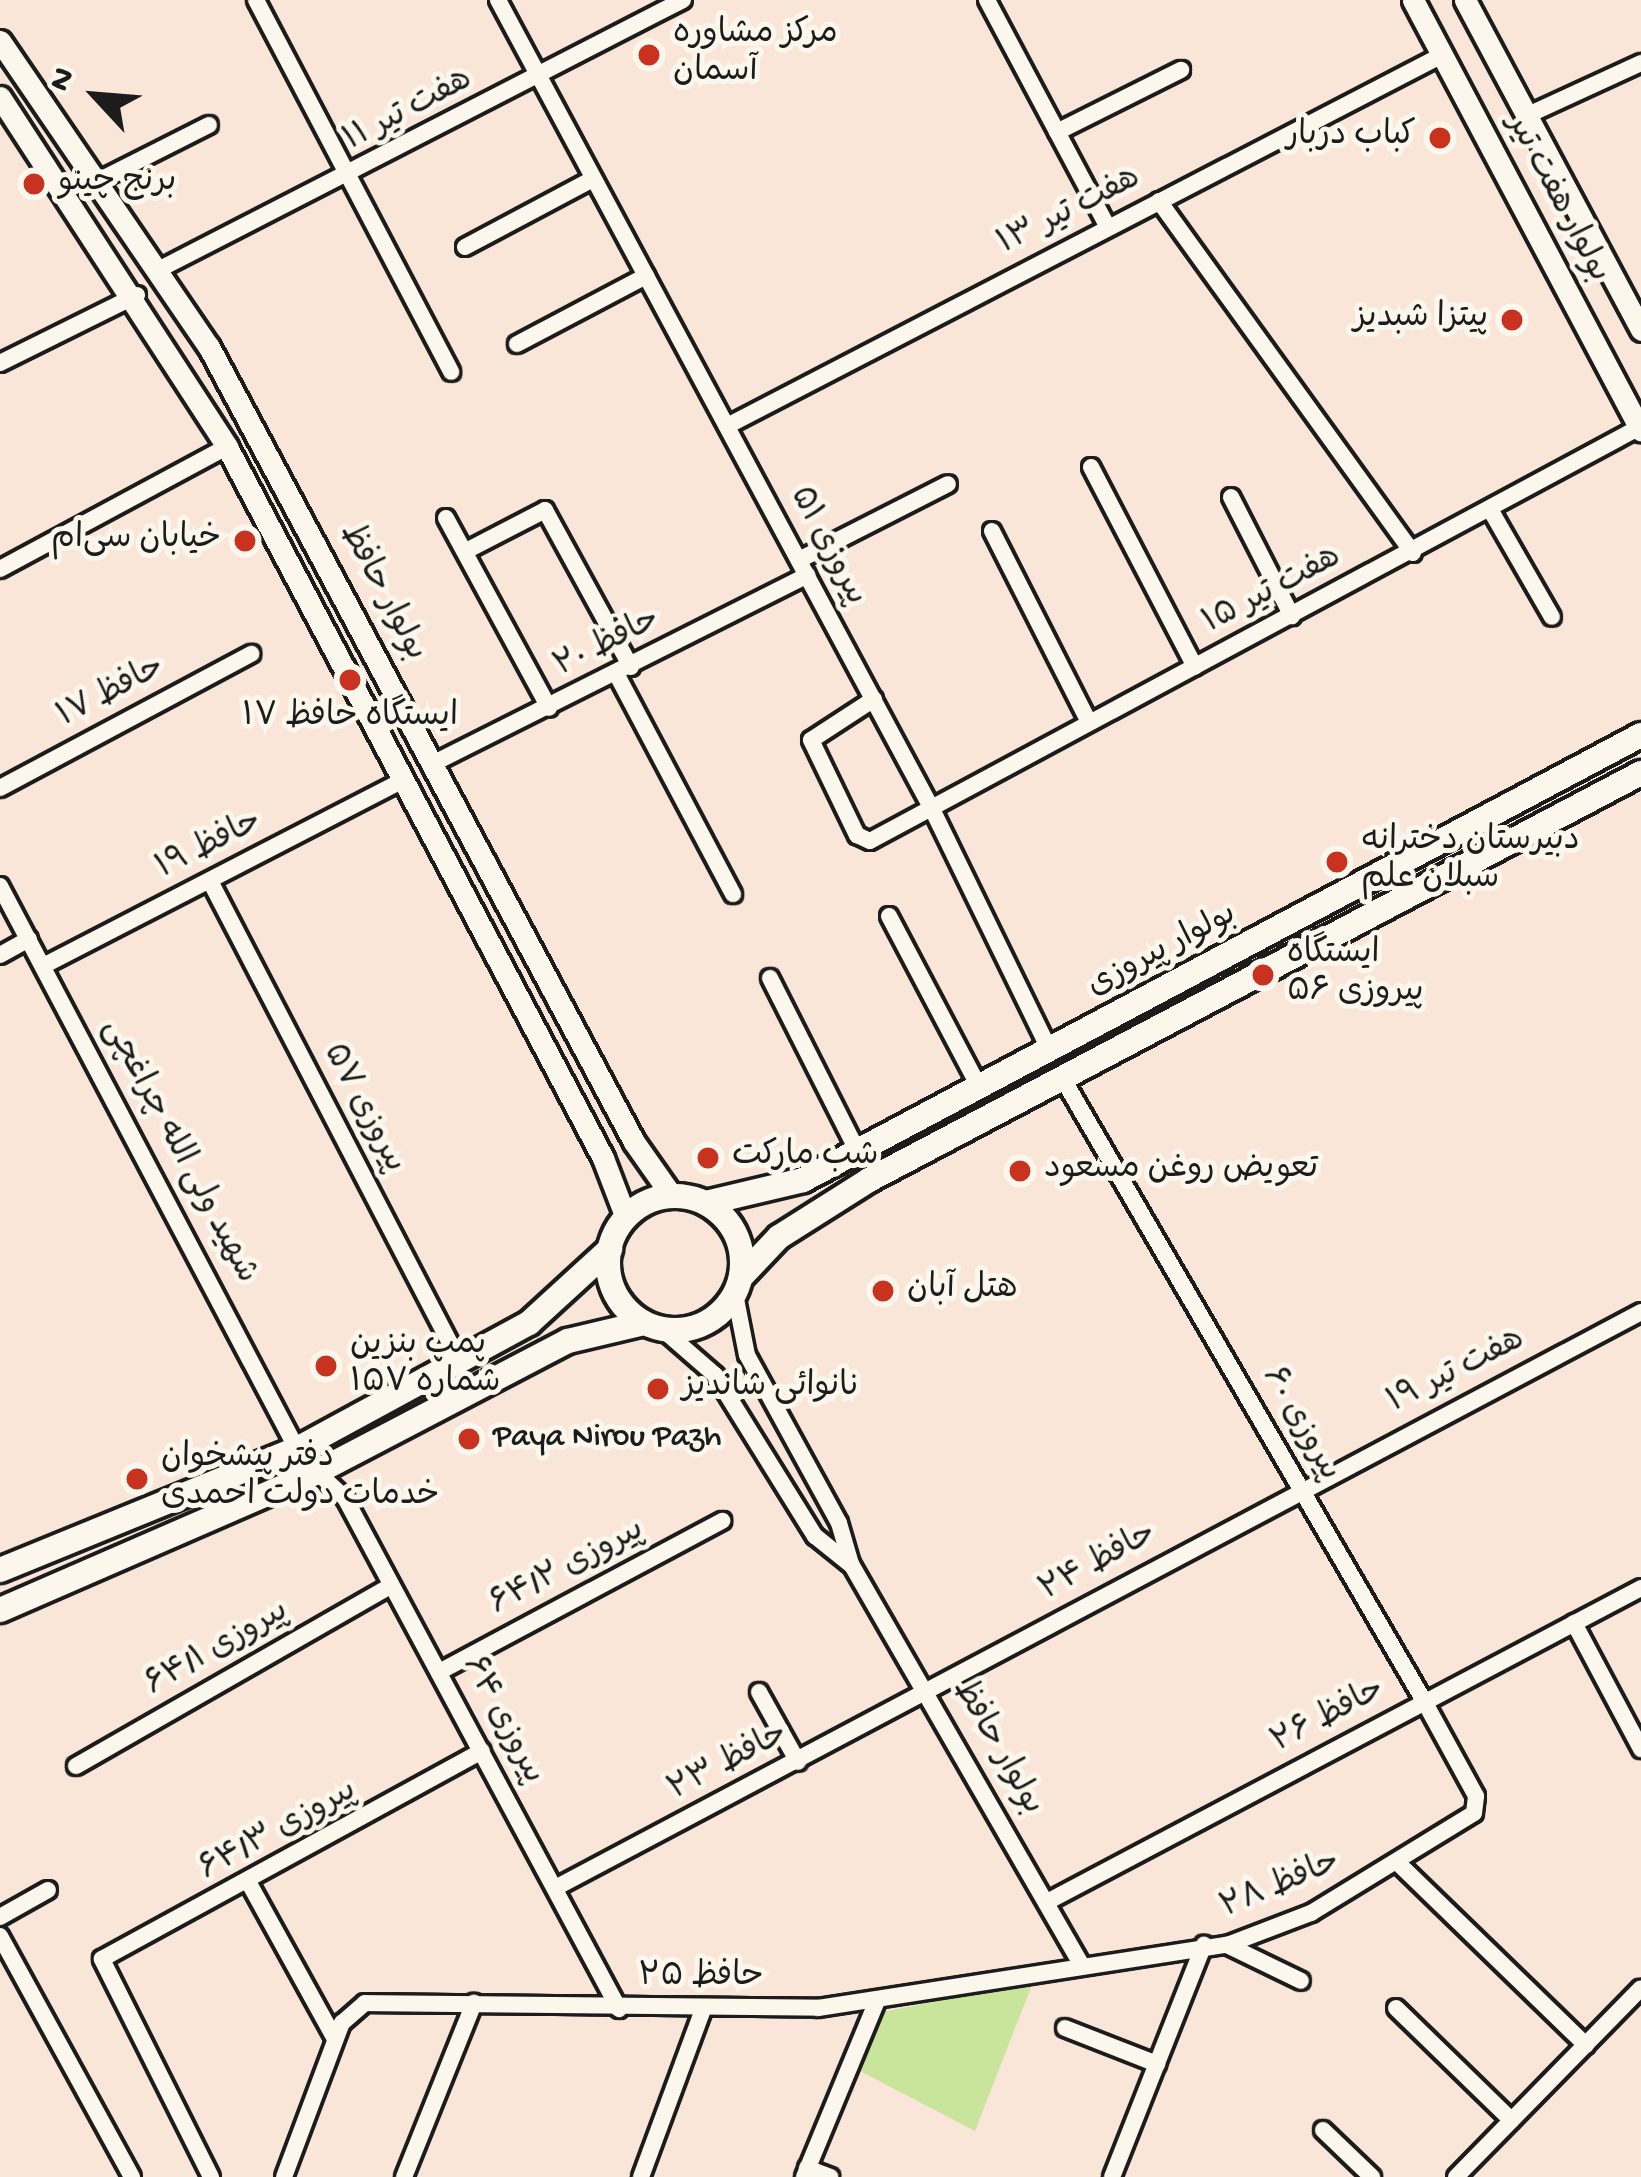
<!DOCTYPE html>
<html>
<head>
<meta charset="utf-8">
<style>
	body { margin:0 }
	#map { position:relative; width:1641px; height:2177px; overflow:hidden; background:#f9e6d8; font-family:"Gochi Hand","Playpen Sans Arabic",sans-serif }
	div>[style] { position:absolute }
	[style*='--x'] { left:calc(var(--x)*1px); top:calc(var(--y)*1px); width:calc(var(--w)*1px); rotate:calc(var(--a)*1deg) }
	.green>* { inset:0; background:#c9e59b }
	.roads { filter:drop-shadow(3px 0 #1c1c1c) drop-shadow(-3px 0 #1c1c1c) drop-shadow(0 3px #1c1c1c) drop-shadow(0 -3px #1c1c1c) }
	.street>* { height:16px; margin:-8px; padding:0 8px; transform-origin:8px; border-radius:8px; background:#fbf7ec }
	.secondary>* { height:21px; margin:-10.5px; padding:0 10.5px; transform-origin:10.5px; border-radius:10.5px; background:#fbf7ec }
	.primary>* { height:24px; margin:-12px; padding:0 12px; transform-origin:12px; border-radius:12px; background:#fbf7ec }
	.primary>.ring { margin:-12px; padding:0; box-sizing:content-box; background:none; border:24px solid #fbf7ec; border-radius:50% }
	.dots>* { width:33px; height:33px; translate:-50% -50%; box-sizing:border-box; border:6px solid #fbf7ec; border-radius:50% }
	span { translate:-50% -50%; white-space:nowrap; text-align:center; line-height:1.15; -webkit-text-stroke:10px #fbf7ec; paint-order:stroke }
	.poi-label { font-size:33px; color:#1c1c1c }
	.left { translate:0 -50%; text-align:left }
	.right { translate:-100% -50%; text-align:right }
	.street-label { font-size:33px; color:#1c1c1c }
	.north { position:absolute; left:36px; top:36px; width:120px; height:120px; -webkit-text-stroke:9px #fbf7ec; paint-order:stroke; rotate:296deg; font-size:33px; font-weight:700; line-height:48px; text-align:center; color:#1c1c1c }
	.north::after { content:''; display:block; margin:auto; width:42px; height:54px; background:#1c1c1c; clip-path:polygon(50% 0,100% 100%,50% 72%,0 100%) }
</style>
</head>
<body>
<div id="map">
	<div class="green">
		<div style="clip-path:polygon(1033px 1982px,975px 2131px,856px 2069px,883px 2012px)"></div>
	</div>
	<div class="roads">
		<div class="street">
			<div style="--x:256;--y:0;--w:420;--a:62.3"></div>
			<div style="--x:498;--y:0;--w:918;--a:61.79"></div>
			<div style="--x:932;--y:809;--w:267;--a:64"></div>
			<div style="--x:987;--y:0;--w:258;--a:62"></div>
			<div style="--x:1526;--y:116;--w:127;--a:-24.7"></div>
			<div style="--x:1057;--y:132;--w:139;--a:-26.6"></div>
			<div style="--x:100;--y:180;--w:122;--a:-26.8"></div>
			<div style="--x:1159;--y:201;--w:434;--a:54.2"></div>
			<div style="--x:465;--y:247;--w:145;--a:-28"></div>
			<div style="--x:160;--y:269;--w:588;--a:-27.22"></div>
			<div style="--x:517;--y:344;--w:146;--a:-27.8"></div>
			<div style="--x:0;--y:363;--w:153;--a:-26.4"></div>
			<div style="--x:727;--y:426;--w:806;--a:-27.42"></div>
			<div style="--x:1091;--y:467;--w:225;--a:62.5"></div>
			<div style="--x:1231;--y:497;--w:134;--a:62.9"></div>
			<div style="--x:1491;--y:511;--w:122;--a:60.1"></div>
			<div style="--x:446;--y:518;--w:216;--a:61.5"></div>
			<div style="--x:992;--y:531;--w:214;--a:63.1"></div>
			<div style="--x:466;--y:551;--w:89;--a:-27.4"></div>
			<div style="--x:545;--y:510;--w:179;--a:61.3"></div>
			<div style="--x:799;--y:560;--w:167;--a:-27"></div>
			<div style="--x:0;--y:569;--w:258;--a:-28.3"></div>
			<div style="--x:617;--y:675;--w:248;--a:62.1"></div>
			<div style="--x:874;--y:699;--w:75;--a:146.9"></div>
			<div style="--x:811;--y:740;--w:106;--a:64.2"></div>
			<div style="--x:857;--y:835;--w:14;--a:25"></div>
			<div style="--x:870;--y:841;--w:874;--a:-28.27"></div>
			<div style="--x:434;--y:763;--w:418;--a:-26.7"></div>
			<div style="--x:0;--y:788;--w:285;--a:-28.1"></div>
			<div style="--x:210;--y:881;--w:525;--a:62.56"></div>
			<div style="--x:452;--y:1347;--w:20;--a:101"></div>
			<div style="--x:0;--y:886;--w:637;--a:62.19"></div>
			<div style="--x:889;--y:916;--w:193;--a:62.2"></div>
			<div style="--x:0;--y:955;--w:33;--a:-29"></div>
			<div style="--x:43;--y:966;--w:405;--a:-27.3"></div>
			<div style="--x:770;--y:978;--w:195;--a:63.2"></div>
			<div style="--x:735;--y:1294;--w:62;--a:78.9"></div>
			<div style="--x:747;--y:1355;--w:192;--a:61.3"></div>
			<div style="--x:839;--y:1523;--w:43;--a:73.7"></div>
			<div style="--x:851;--y:1564;--w:463;--a:60.1"></div>
			<div style="--x:661;--y:1328;--w:72;--a:41"></div>
			<div style="--x:715;--y:1375;--w:190;--a:58.2"></div>
			<div style="--x:815;--y:1536;--w:45;--a:38.7"></div>
			<div style="--x:317;--y:1472;--w:38;--a:43"></div>
			<div style="--x:345;--y:1498;--w:580;--a:61.8"></div>
			<div style="--x:1574;--y:1623;--w:143;--a:62"></div>
			<div style="--x:441;--y:1671;--w:319;--a:-28.1"></div>
			<div style="--x:759;--y:1692;--w:80;--a:60.9"></div>
			<div style="--x:76;--y:1766;--w:362;--a:-29.8"></div>
			<div style="--x:1400;--y:1865;--w:259;--a:44.1"></div>
			<div style="--x:250;--y:1885;--w:176;--a:61.1"></div>
			<div style="--x:557;--y:1887;--w:1227;--a:-27.94"></div>
			<div style="--x:1047;--y:1902;--w:672;--a:-27.86"></div>
			<div style="--x:0;--y:1917;--w:55;--a:-29.4"></div>
			<div style="--x:0;--y:1936;--w:275;--a:61.3"></div>
			<div style="--x:1227;--y:1945;--w:82;--a:25.9"></div>
			<div style="--x:1396;--y:2008;--w:161;--a:44.2"></div>
			<div style="--x:1065;--y:2028;--w:99;--a:21.4"></div>
			<div style="--x:1323;--y:2130;--w:68;--a:43.8"></div>
			<div style="--x:807;--y:2168;--w:25;--a:21"></div>
			<div style="--x:211;--y:2177;--w:244;--a:-116.6"></div>
			<div style="--x:102;--y:1959;--w:433;--a:-28.7"></div>
			<div style="--x:284;--y:2177;--w:165;--a:-69.4"></div>
			<div style="--x:342;--y:2023;--w:30;--a:-41"></div>
			<div style="--x:365;--y:2003;--w:453;--a:0.6"></div>
			<div style="--x:818;--y:2008;--w:414;--a:-8.8"></div>
			<div style="--x:1227;--y:1945;--w:90;--a:-20.9"></div>
			<div style="--x:1311;--y:1913;--w:191;--a:-31.5"></div>
			<div style="--x:1474;--y:1813;--w:17;--a:-83"></div>
			<div style="--x:1476;--y:1796;--w:108;--a:-118.7"></div>
			<div style="--x:1424;--y:1701;--w:719;--a:-120.13"></div>
			<div style="--x:404;--y:2177;--w:188;--a:-68.1"></div>
			<div style="--x:641;--y:2177;--w:176;--a:-69.7"></div>
			<div style="--x:804;--y:2177;--w:191;--a:-67.5"></div>
			<div style="--x:1112;--y:2177;--w:250;--a:-68.4"></div>
			<div style="--x:1456;--y:2177;--w:264;--a:-45.6"></div>
		</div>
		<div class="secondary">
			<div style="--x:1413;--y:0;--w:487;--a:62.1"></div>
			<div style="--x:1465;--y:0;--w:374;--a:61.9"></div>
			<div style="--x:0;--y:41;--w:371;--a:55.7"></div>
			<div style="--x:209;--y:347;--w:901;--a:61.87"></div>
			<div style="--x:634;--y:1142;--w:66;--a:54.9"></div>
			<div style="--x:0;--y:97;--w:417;--a:57"></div>
			<div style="--x:227;--y:447;--w:804;--a:62.13"></div>
			<div style="--x:603;--y:1158;--w:64;--a:69"></div>
		</div>
		<div class="primary">
			<div class="ring" style="left:608px;top:1196px;width:110px;height:110px"></div>
			<div style="--x:706;--y:1203;--w:100;--a:-13.3"></div>
			<div style="--x:803;--y:1180;--w:949;--a:-27.97"></div>
			<div style="--x:741;--y:1277;--w:55;--a:-46.5"></div>
			<div style="--x:779;--y:1237;--w:107;--a:-32.3"></div>
			<div style="--x:869;--y:1180;--w:873;--a:-27.8"></div>
			<div style="--x:0;--y:1570;--w:321;--a:-22.2"></div>
			<div style="--x:297;--y:1449;--w:264;--a:-28.5"></div>
			<div style="--x:529;--y:1323;--w:110;--a:-42.4"></div>
			<div style="--x:0;--y:1610;--w:346;--a:-23.5"></div>
			<div style="--x:317;--y:1472;--w:283;--a:-27.6"></div>
			<div style="--x:568;--y:1341;--w:78;--a:-13.3"></div>
		</div>
	</div>
	<div class="dots">
		<div style="left:649px;top:55px;background:#c8321e"></div>
		<div style="left:1440px;top:138px;background:#c8321e"></div>
		<div style="left:34px;top:184px;background:#c8321e"></div>
		<div style="left:1512px;top:320px;background:#c8321e"></div>
		<div style="left:245px;top:541px;background:#c8321e"></div>
		<div style="left:350px;top:680px;background:#c8321e"></div>
		<div style="left:1337px;top:862px;background:#c8321e"></div>
		<div style="left:1263px;top:975px;background:#c8321e"></div>
		<div style="left:708px;top:1158px;background:#c8321e"></div>
		<div style="left:1020px;top:1171px;background:#c8321e"></div>
		<div style="left:883px;top:1291px;background:#c8321e"></div>
		<div style="left:326px;top:1366px;background:#c8321e"></div>
		<div style="left:658px;top:1389px;background:#c8321e"></div>
		<div style="left:469px;top:1439px;background:#c8321e"></div>
		<div style="left:137px;top:1479px;background:#c8321e"></div>
	</div>
	<div class="poi-label">
		<span class="left" style="left:673px;top:55px">مرکز مشاوره<br>آسمان</span>
		<span class="right" style="left:1416px;top:138px">کباب دربار</span>
		<span class="left" style="left:58px;top:184px">برنج چینو</span>
		<span class="right" style="left:1488px;top:320px">پیتزا شبدیز</span>
		<span class="right" style="left:221px;top:541px">خیابان سی‌ام</span>
		<span style="left:350px;top:719px">ایستگاه حافظ ۱۷</span>
		<span class="left" style="left:1361px;top:862px">دبیرستان دخترانه<br>سبلان علم</span>
		<span class="left" style="left:1287px;top:975px">ایستگاه<br>پیروزی ۵۶</span>
		<span class="left" style="left:732px;top:1158px">شب مارکت</span>
		<span class="left" style="left:1044px;top:1171px">تعویض روغن مسعود</span>
		<span class="left" style="left:907px;top:1291px">هتل آبان</span>
		<span class="left" style="left:350px;top:1366px">پمپ بنزین<br>شماره ۱۵۷</span>
		<span class="left" style="left:682px;top:1389px">نانوائی شاندیز</span>
		<span class="left" style="left:493px;top:1439px">Paya Nirou Pazh</span>
		<span class="left" style="left:161px;top:1479px">دفتر پیشخوان<br>خدمات دولت احمدی</span>
	</div>
	<div class="street-label">
		<span style="left:409px;top:112px;rotate:-28deg">هفت تیر ۱۱</span>
		<span style="left:1556px;top:199px;rotate:62deg">بولوار هفت تیر</span>
		<span style="left:1070px;top:213px;rotate:-27deg">هفت تیر ۱۳</span>
		<span style="left:826px;top:547px;rotate:62deg">پیروزی ۵۱</span>
		<span style="left:1273px;top:592px;rotate:-28deg">هفت تیر ۱۵</span>
		<span style="left:381px;top:593px;rotate:62deg">بولوار حافظ</span>
		<span style="left:608px;top:645px;rotate:-27deg">حافظ ۲۰</span>
		<span style="left:112px;top:694px;rotate:-28deg">حافظ ۱۷</span>
		<span style="left:210px;top:847px;rotate:-27deg">حافظ ۱۹</span>
		<span style="left:1163px;top:952px;rotate:-28deg">بولوار پیروزی</span>
		<span style="left:362px;top:1109px;rotate:62deg">پیروزی ۵۷</span>
		<span style="left:178px;top:1152px;rotate:62deg">شهید ولی الله چراغچی</span>
		<span style="left:1457px;top:1373px;rotate:-27deg">هفت تیر ۱۹</span>
		<span style="left:1299px;top:1425px;rotate:60deg">پیروزی ۶۰</span>
		<span style="left:1099px;top:1564px;rotate:-29deg">حافظ ۲۴</span>
		<span style="left:568px;top:1569px;rotate:-28deg">پیروزی ۶۴/۲</span>
		<span style="left:218px;top:1650px;rotate:-30deg">پیروزی ۶۴/۱</span>
		<span style="left:1329px;top:1718px;rotate:-28deg">حافظ ۲۶</span>
		<span style="left:501px;top:1721px;rotate:62deg">پیروزی ۶۴</span>
		<span style="left:996px;top:1748px;rotate:60deg">بولوار حافظ</span>
		<span style="left:729px;top:1764px;rotate:-28deg">حافظ ۲۳</span>
		<span style="left:279px;top:1832px;rotate:-29deg">پیروزی ۶۴/۳</span>
		<span style="left:1281px;top:1887px;rotate:-23deg">حافظ ۲۸</span>
		<span style="left:701px;top:1979px">حافظ ۲۵</span>
	</div>
	<div class="north">N</div>
</div>
</body>
</html>
